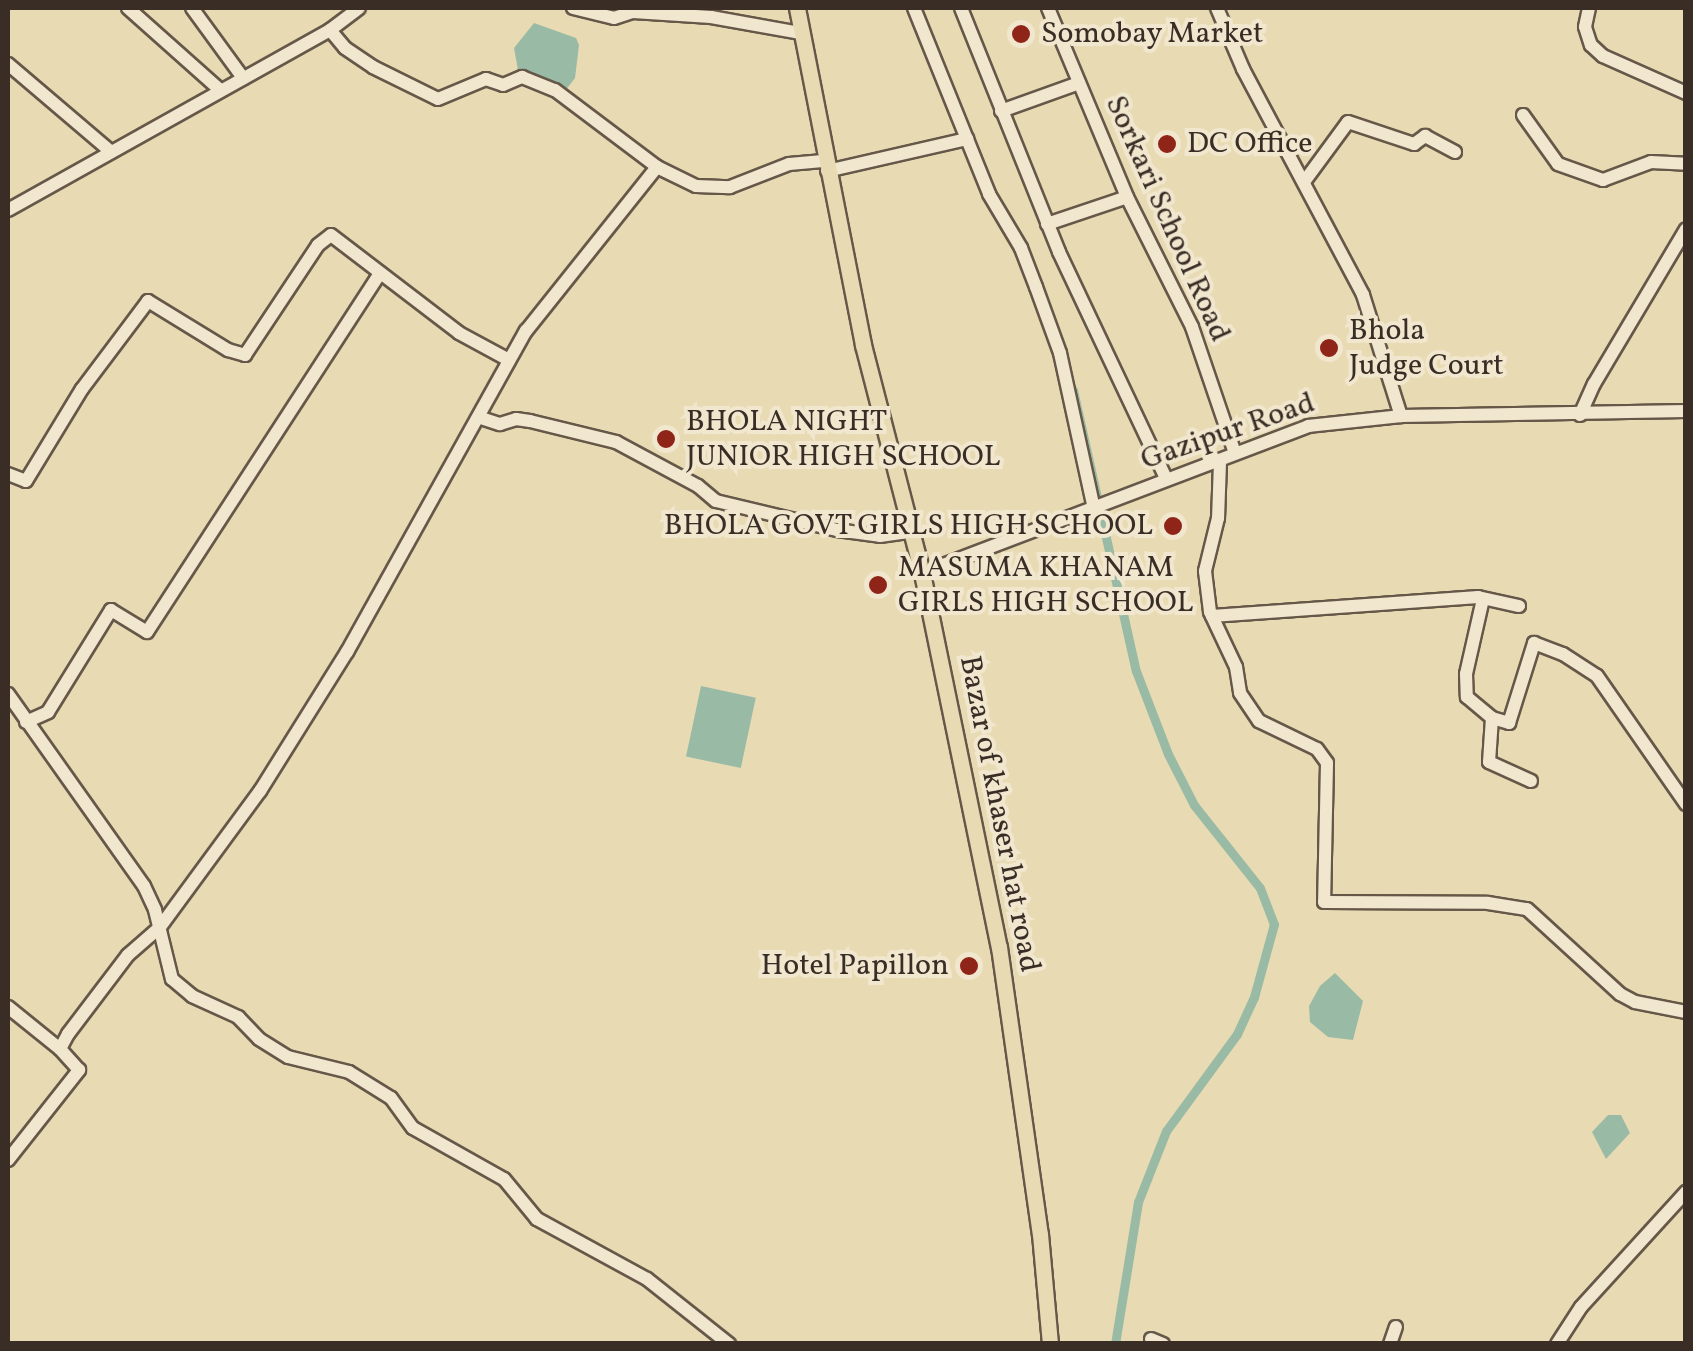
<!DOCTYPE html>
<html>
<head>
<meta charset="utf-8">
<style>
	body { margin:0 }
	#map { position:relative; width:1693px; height:1351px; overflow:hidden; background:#e8dab3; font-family:Vollkorn,serif }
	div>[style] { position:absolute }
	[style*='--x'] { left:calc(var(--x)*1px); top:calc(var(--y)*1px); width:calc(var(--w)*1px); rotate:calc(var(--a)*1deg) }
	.water>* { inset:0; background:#99bba6; transform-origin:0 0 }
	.canal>* { height:9px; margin:-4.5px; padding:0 4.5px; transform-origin:4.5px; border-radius:4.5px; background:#99bba6 }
	.roads { filter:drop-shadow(2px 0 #665849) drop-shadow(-2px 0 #665849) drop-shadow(0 2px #665849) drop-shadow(0 -2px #665849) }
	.minor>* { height:12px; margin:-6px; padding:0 6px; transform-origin:6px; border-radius:6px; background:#f0e7ce }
	.major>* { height:15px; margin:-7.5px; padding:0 7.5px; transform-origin:7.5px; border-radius:7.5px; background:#e8dab3 }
	.dots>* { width:28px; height:28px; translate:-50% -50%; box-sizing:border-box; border:5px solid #f0e7ce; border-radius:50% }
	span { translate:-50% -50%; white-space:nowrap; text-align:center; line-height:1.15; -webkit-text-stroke:8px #f0e7ce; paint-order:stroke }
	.poi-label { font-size:30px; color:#3a2d26 }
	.left { translate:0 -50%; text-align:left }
	.right { translate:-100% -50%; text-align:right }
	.street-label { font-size:30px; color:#3a2d26 }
	.frame { position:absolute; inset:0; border:10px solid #3a2d26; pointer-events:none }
</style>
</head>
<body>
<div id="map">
	<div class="water">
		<div style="clip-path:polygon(534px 23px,576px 38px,579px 45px,575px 78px,565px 91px,518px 70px,514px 48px)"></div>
		<div style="left:701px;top:686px;width:56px;height:72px;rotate:12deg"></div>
		<div style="clip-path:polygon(1335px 973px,1363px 1001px,1353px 1040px,1328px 1037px,1310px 1022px,1309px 1006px,1320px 986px)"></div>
		<div style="clip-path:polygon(1608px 1115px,1621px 1115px,1630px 1133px,1606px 1159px,1592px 1132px)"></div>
	</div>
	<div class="canal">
		<div style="--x:1073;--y:390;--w:288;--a:77.4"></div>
		<div style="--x:1136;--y:671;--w:89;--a:68.9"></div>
		<div style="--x:1168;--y:754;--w:57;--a:63"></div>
		<div style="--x:1194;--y:805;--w:106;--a:51.5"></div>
		<div style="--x:1260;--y:888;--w:39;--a:69"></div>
		<div style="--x:1274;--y:924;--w:76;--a:105.3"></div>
		<div style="--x:1254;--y:997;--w:41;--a:114.7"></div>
		<div style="--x:1237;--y:1034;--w:120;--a:126.2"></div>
		<div style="--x:1166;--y:1131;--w:76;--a:111.5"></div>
		<div style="--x:1138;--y:1202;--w:144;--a:99.2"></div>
	</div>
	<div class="roads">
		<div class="minor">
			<div style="--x:128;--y:8;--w:123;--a:41.7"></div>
			<div style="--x:192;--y:8;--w:87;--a:53.9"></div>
			<div style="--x:573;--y:8;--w:42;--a:13.7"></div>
			<div style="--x:614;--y:18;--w:20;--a:-18"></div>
			<div style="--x:633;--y:12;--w:78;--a:3.7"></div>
			<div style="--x:711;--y:17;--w:90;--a:10.2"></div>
			<div style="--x:914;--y:8;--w:201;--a:68"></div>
			<div style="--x:989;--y:194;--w:63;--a:59.3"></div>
			<div style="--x:1021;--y:248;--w:42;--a:69"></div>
			<div style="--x:1036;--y:287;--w:70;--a:70"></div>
			<div style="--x:1060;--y:353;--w:160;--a:77.7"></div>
			<div style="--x:961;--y:8;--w:263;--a:68.1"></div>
			<div style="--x:1059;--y:252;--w:250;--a:64.7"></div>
			<div style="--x:1048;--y:8;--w:205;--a:67.3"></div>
			<div style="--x:1127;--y:197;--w:145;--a:63.4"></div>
			<div style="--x:1192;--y:327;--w:133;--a:71.2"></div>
			<div style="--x:1217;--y:8;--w:66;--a:66.9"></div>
			<div style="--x:1243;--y:69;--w:256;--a:62"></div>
			<div style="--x:1363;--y:295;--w:127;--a:72.6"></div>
			<div style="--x:1589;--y:8;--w:19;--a:102"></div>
			<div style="--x:1585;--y:27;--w:19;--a:72"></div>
			<div style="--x:1591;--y:45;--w:16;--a:43"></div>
			<div style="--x:1603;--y:56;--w:91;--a:24"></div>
			<div style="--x:330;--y:30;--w:23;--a:50"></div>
			<div style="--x:345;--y:48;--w:34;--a:34"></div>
			<div style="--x:373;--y:67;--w:72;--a:26.2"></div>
			<div style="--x:438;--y:99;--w:52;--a:-22.6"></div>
			<div style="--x:486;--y:79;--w:18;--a:19"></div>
			<div style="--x:503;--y:85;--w:21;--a:-23"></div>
			<div style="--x:522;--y:77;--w:35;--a:22"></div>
			<div style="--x:555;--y:90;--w:128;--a:37"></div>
			<div style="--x:657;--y:167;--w:43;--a:26"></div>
			<div style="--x:696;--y:186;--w:34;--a:2"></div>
			<div style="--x:730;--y:187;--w:63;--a:-21.3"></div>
			<div style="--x:789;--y:164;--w:37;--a:-5"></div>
			<div style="--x:8;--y:64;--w:133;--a:40.4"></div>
			<div style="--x:1001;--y:111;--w:83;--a:-19.7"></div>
			<div style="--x:1523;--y:115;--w:60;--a:54.5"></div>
			<div style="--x:1558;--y:164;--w:48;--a:19.6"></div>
			<div style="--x:1603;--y:180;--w:51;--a:-20.6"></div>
			<div style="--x:1651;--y:162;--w:35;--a:3"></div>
			<div style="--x:827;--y:171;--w:144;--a:-12.9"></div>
			<div style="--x:1304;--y:182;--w:74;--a:-53.7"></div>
			<div style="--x:1348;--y:122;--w:70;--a:18.4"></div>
			<div style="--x:1414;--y:144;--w:14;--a:-36"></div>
			<div style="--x:1425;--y:136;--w:34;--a:28"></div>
			<div style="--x:8;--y:210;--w:369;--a:-29.2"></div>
			<div style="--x:330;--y:30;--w:36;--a:-37"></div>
			<div style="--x:1047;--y:224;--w:84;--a:-18.6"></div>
			<div style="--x:1580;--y:415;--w:34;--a:-66"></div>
			<div style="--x:1594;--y:384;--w:180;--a:-59.3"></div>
			<div style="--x:481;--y:418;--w:20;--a:18"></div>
			<div style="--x:500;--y:424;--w:17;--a:-17"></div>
			<div style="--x:516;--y:419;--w:14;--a:8"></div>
			<div style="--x:530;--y:421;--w:89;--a:13.7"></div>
			<div style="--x:616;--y:442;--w:93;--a:28.2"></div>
			<div style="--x:698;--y:486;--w:23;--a:40"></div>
			<div style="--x:716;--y:501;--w:124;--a:13.5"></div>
			<div style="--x:837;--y:530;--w:43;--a:7.9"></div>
			<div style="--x:880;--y:536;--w:30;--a:-8"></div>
			<div style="--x:1220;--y:462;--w:56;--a:92"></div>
			<div style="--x:1218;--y:518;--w:55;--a:103.8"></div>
			<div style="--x:1205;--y:571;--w:41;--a:83"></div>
			<div style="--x:1210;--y:612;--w:61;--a:64.7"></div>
			<div style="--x:1236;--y:667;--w:26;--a:81"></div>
			<div style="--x:1240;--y:693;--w:34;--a:56"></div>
			<div style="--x:1259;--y:721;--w:64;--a:25.8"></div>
			<div style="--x:1317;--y:749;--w:17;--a:54"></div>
			<div style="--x:1327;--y:763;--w:139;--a:91.2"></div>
			<div style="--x:1324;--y:902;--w:164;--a:0.3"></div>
			<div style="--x:1488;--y:903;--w:39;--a:9"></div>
			<div style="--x:1527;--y:909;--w:126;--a:42.4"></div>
			<div style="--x:1620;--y:994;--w:17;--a:28"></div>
			<div style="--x:1635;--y:1002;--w:52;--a:11.1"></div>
			<div style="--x:8;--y:474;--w:19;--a:21"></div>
			<div style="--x:26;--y:481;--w:108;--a:-58.7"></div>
			<div style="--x:82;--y:389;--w:110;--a:-53.1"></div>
			<div style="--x:148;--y:301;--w:94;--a:31.5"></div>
			<div style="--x:228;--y:350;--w:18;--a:16"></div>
			<div style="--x:245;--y:355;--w:132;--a:-56.4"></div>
			<div style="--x:318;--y:245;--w:16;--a:-38"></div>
			<div style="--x:331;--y:235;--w:161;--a:37.4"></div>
			<div style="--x:459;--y:333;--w:57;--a:28.4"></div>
			<div style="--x:922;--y:573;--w:413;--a:-20.8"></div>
			<div style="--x:1308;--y:426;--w:94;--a:-6.1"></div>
			<div style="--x:1401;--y:416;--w:285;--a:-1"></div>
			<div style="--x:1483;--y:599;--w:77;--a:102.8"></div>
			<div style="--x:1466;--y:674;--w:23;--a:88"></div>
			<div style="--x:1467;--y:697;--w:33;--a:40"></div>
			<div style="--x:1492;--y:718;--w:44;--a:93.9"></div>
			<div style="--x:1489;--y:762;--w:46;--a:24.3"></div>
			<div style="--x:1212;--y:616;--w:267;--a:-4.1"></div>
			<div style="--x:1478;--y:597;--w:42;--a:12.4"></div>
			<div style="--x:8;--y:694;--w:235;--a:54.7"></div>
			<div style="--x:144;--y:886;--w:26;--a:65"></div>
			<div style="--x:155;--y:910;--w:71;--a:76.2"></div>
			<div style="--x:172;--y:979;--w:26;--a:40"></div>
			<div style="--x:192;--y:996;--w:51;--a:24.5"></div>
			<div style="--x:238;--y:1017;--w:30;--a:46"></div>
			<div style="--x:259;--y:1039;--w:34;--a:32"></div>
			<div style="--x:288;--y:1057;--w:63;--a:13.8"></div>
			<div style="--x:349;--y:1072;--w:49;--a:31.8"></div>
			<div style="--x:391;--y:1098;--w:37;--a:54"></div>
			<div style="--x:413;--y:1128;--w:104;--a:29.3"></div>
			<div style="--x:504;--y:1179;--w:52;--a:50.5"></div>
			<div style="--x:537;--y:1219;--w:125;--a:28.6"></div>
			<div style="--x:647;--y:1279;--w:105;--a:38.4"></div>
			<div style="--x:1492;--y:718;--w:18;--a:16"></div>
			<div style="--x:1509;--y:723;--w:84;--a:-72.6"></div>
			<div style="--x:1534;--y:643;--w:31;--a:21"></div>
			<div style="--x:1563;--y:654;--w:40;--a:32.9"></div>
			<div style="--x:1597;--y:676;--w:156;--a:55.2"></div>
			<div style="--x:26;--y:722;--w:24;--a:-24"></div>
			<div style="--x:48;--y:712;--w:120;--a:-58.3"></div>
			<div style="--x:111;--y:610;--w:42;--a:31.4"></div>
			<div style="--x:147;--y:632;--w:428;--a:-57"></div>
			<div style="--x:8;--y:1007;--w:67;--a:38.9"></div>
			<div style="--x:8;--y:1160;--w:115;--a:-51.7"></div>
			<div style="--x:79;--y:1070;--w:28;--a:-132"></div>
			<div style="--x:60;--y:1049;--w:17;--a:-62"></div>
			<div style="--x:68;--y:1034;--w:99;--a:-52.8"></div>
			<div style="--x:128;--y:955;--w:43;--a:-41.2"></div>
			<div style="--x:160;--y:927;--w:169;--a:-53.7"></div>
			<div style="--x:260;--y:791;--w:164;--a:-58"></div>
			<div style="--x:347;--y:652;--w:368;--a:-60.9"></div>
			<div style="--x:526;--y:331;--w:210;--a:-51.4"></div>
			<div style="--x:1151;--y:1339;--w:13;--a:23"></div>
			<div style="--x:1390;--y:1344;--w:18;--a:-71"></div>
			<div style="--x:1557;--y:1344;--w:44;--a:-57"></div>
			<div style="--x:1581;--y:1307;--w:156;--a:-47.6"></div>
		</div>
		<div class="major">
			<div style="--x:797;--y:8;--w:343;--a:78.9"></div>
			<div style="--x:863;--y:345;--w:236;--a:75.5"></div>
			<div style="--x:922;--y:573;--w:382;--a:78.4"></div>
			<div style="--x:999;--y:947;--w:290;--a:81.9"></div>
			<div style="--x:1040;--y:1234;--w:110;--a:84.8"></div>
		</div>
	</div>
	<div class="dots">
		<div style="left:1021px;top:34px;background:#8f2418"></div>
		<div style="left:1167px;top:144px;background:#8f2418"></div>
		<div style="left:1329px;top:348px;background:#8f2418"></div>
		<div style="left:666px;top:439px;background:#8f2418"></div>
		<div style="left:1173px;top:526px;background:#8f2418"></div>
		<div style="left:878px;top:585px;background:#8f2418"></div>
		<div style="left:969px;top:966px;background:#8f2418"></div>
	</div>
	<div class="poi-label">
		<span class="left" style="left:1041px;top:34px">Somobay Market</span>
		<span class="left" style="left:1187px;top:144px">DC Office</span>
		<span class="left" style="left:1349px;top:348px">Bhola<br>Judge Court</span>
		<span class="left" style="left:686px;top:439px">BHOLA NIGHT<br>JUNIOR HIGH SCHOOL</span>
		<span class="right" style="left:1153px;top:526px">BHOLA GOVT GIRLS HIGH SCHOOL</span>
		<span class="left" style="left:898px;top:585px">MASUMA KHANAM<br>GIRLS HIGH SCHOOL</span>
		<span class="right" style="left:949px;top:966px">Hotel Papillon</span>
	</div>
	<div class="street-label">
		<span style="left:1167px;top:219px;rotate:66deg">Sorkari School Road</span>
		<span style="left:1228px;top:432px;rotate:-19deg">Gazipur Road</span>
		<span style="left:999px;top:814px;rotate:79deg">Bazar of khaser hat road</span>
	</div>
	<div class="frame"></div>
</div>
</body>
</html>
